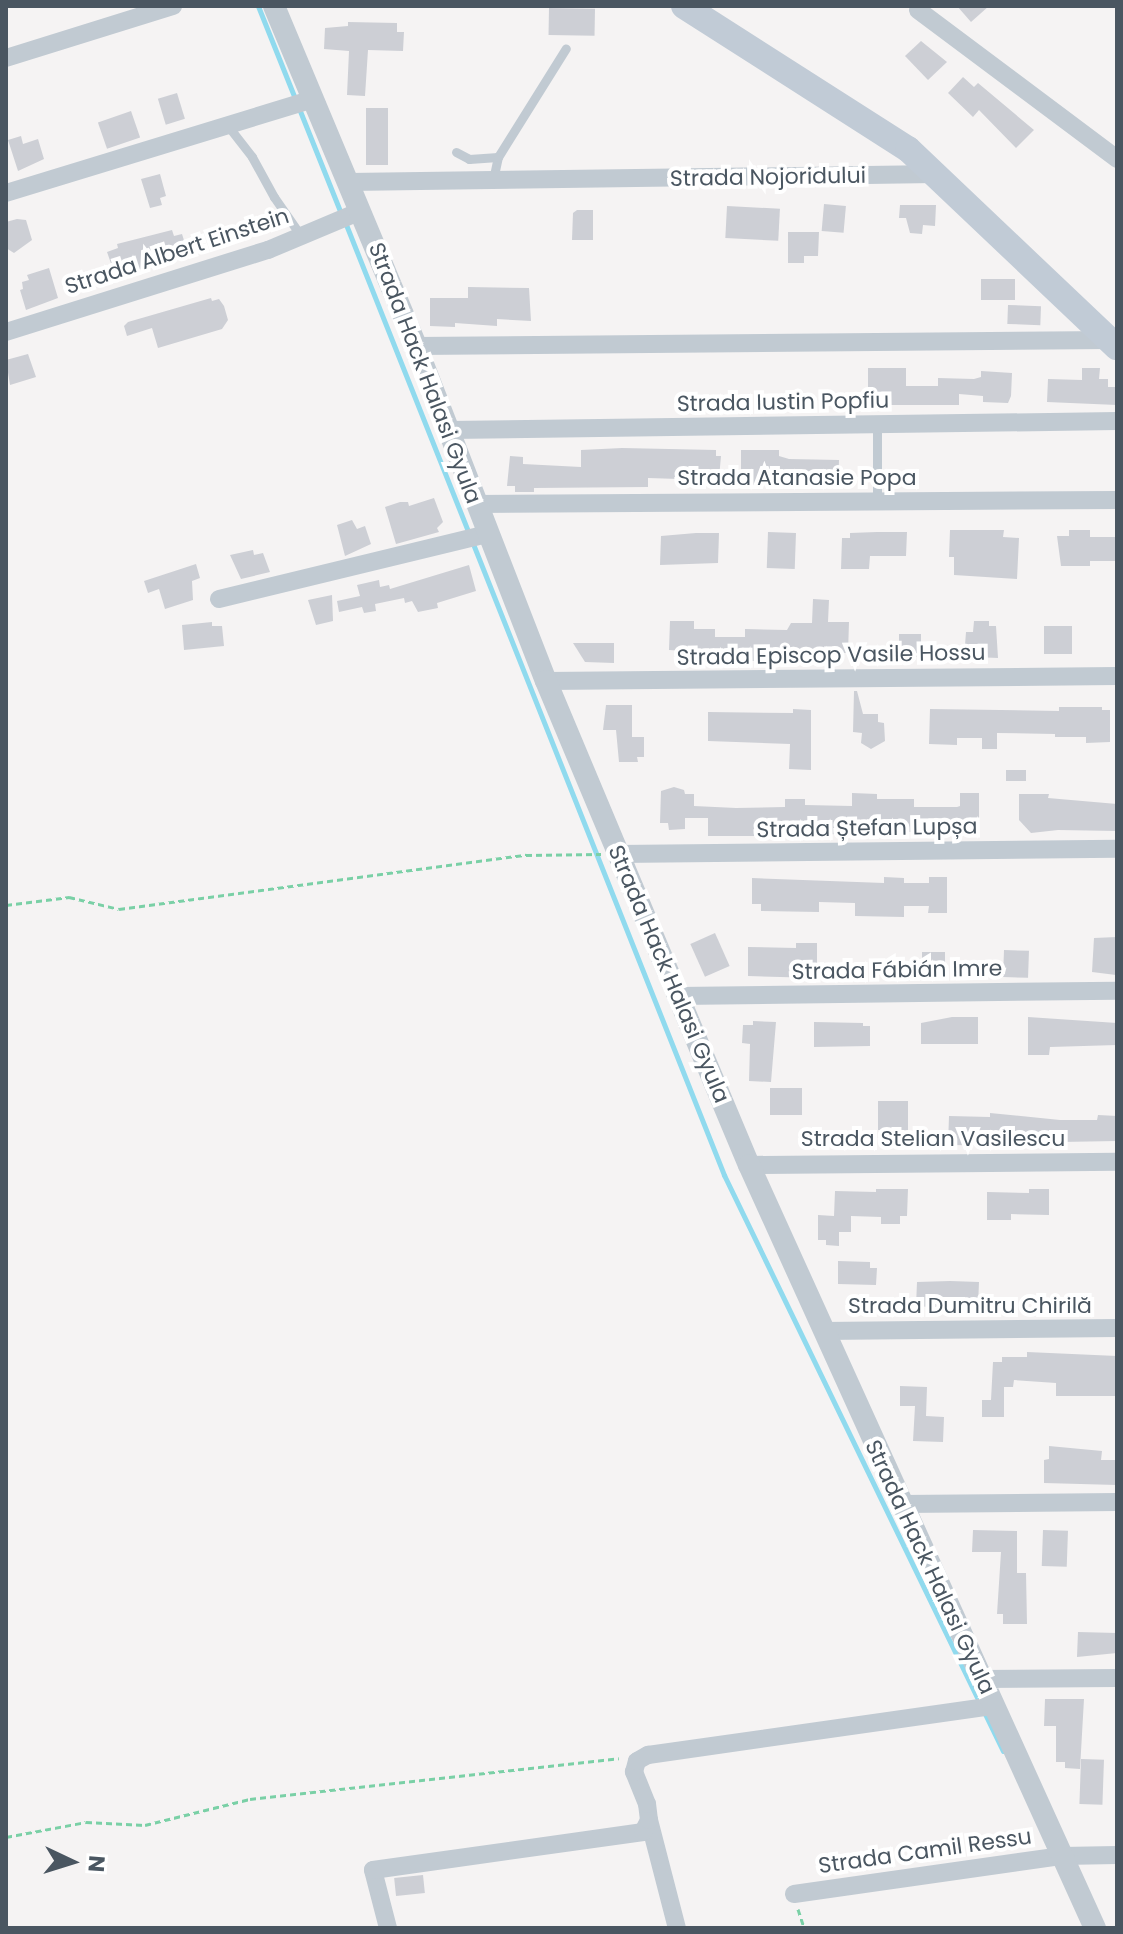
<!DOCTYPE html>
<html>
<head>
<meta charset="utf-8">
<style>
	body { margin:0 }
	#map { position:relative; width:1123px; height:1934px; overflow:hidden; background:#f5f3f3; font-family:Poppins,sans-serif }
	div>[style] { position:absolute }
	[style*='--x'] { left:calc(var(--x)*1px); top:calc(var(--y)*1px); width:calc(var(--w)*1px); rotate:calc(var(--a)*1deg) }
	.stream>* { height:5px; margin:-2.5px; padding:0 2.5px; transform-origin:2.5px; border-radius:2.5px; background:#90daee }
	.building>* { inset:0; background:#cdcfd5; transform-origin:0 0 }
	.path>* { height:3px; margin-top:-1.5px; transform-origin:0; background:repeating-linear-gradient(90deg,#7ad0a6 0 6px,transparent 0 10px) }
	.service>* { height:9px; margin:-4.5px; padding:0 4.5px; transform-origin:4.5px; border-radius:4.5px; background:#c1cad2 }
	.minor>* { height:18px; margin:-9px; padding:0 9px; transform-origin:9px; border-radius:9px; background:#c1cad2 }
	.tertiary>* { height:22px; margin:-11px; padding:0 11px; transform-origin:11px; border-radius:11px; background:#c1cad2 }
	.secondary>* { height:26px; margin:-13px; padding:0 13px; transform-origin:13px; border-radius:13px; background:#c1cbd6 }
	span { translate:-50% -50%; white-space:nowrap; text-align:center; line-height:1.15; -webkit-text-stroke:8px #fff; paint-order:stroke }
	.street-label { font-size:22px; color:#4a5661 }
	.frame { position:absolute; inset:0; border:8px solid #4a5661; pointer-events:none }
	.north { position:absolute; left:32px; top:1822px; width:80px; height:80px; -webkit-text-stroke:6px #fff; paint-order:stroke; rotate:94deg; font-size:22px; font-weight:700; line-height:32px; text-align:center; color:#4a5661 }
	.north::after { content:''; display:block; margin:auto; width:28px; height:36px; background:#4a5661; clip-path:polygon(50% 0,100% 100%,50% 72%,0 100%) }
</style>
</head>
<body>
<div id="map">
	<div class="stream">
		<div style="--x:258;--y:6;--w:223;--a:68.2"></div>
		<div style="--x:345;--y:222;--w:1026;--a:68.31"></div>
		<div style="--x:724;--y:1175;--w:640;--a:64.16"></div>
	</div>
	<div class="building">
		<div style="clip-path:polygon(957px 6px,989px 6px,971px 22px)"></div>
		<div style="left:549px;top:8px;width:46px;height:27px;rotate:1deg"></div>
		<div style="clip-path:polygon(348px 22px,397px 23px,397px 32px,404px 32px,403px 51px,368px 50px,365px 96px,347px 95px,349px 51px,324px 49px,325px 28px,348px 26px)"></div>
		<div style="clip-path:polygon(921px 41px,947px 62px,928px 80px,905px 56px)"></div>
		<div style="clip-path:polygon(963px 77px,974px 87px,978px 83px,1034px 130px,1016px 148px,979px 110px,973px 117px,948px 93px)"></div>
		<div style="left:177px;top:93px;width:27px;height:20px;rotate:73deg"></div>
		<div style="left:366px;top:108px;width:22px;height:57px"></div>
		<div style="left:131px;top:111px;width:28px;height:35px;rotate:71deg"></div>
		<div style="clip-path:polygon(21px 136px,23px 144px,38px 139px,44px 159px,18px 171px,8px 140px)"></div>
		<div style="clip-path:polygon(160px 174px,166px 196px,160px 198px,162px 205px,150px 208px,141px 179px)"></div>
		<div style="left:824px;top:204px;width:22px;height:27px;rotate:5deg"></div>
		<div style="clip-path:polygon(900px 205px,936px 205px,935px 226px,923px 225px,922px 234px,910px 233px,906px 218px,899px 218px)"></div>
		<div style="left:727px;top:206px;width:53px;height:32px;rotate:3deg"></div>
		<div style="clip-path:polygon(577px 210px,593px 210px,593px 240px,572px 240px,573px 213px)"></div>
		<div style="clip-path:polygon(17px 219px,26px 220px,32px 240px,14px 253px,6px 248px,6px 222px)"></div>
		<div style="clip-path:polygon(172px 230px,174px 236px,182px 234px,189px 256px,131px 272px,129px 267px,114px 272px,107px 252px,118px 248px,117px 244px)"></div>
		<div style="clip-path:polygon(788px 232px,819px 232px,818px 256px,804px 256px,804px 263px,788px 263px)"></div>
		<div style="clip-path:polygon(49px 268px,58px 298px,26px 310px,20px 290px,23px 289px,22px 282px,29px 280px,27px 275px)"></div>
		<div style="left:981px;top:279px;width:34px;height:21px"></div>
		<div style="clip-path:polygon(468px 287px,529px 288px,531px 321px,497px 319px,497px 326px,455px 323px,455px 327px,430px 326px,430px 298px,468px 298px)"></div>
		<div style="clip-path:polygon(211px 298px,212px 301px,219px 299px,224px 306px,228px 320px,222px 329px,158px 348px,152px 328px,127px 336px,124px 326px,128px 322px)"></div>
		<div style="left:1008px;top:305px;width:33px;height:19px;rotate:2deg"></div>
		<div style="clip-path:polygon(28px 354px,36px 377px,10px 385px,6px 360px)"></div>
		<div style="clip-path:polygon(868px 368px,906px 368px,906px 386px,938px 386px,938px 378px,974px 379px,981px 377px,981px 371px,1012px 373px,1011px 396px,1008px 403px,983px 402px,983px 396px,959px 394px,959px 405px,868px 405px)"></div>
		<div style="clip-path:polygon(1082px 368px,1100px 368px,1099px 379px,1108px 379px,1108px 387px,1117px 387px,1117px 405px,1047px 402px,1048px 379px,1082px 380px)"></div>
		<div style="clip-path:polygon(622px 448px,716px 450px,716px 456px,721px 456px,719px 478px,708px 478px,709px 485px,679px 485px,679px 479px,648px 478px,648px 487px,534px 488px,534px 492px,515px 492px,515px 486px,507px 486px,510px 456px,523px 457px,523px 464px,581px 467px,581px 450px)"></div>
		<div style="clip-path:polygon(741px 450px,779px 450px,779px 456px,789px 459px,839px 460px,838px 487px,800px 487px,800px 478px,771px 478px,771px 485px,741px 485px)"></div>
		<div style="clip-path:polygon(434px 498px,443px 522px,437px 528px,439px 532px,396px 544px,385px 507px,400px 502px,408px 502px,409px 506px)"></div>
		<div style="clip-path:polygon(352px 520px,357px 529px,365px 526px,371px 544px,345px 556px,337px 525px)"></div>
		<div style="clip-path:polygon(950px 530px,1004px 530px,1003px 537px,1019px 538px,1017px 579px,954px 575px,954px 557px,949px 557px)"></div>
		<div style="clip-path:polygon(1069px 530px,1090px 530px,1090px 537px,1117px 537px,1117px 561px,1090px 561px,1090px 566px,1061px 566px,1057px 536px,1069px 536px)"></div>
		<div style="left:768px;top:532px;width:28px;height:36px;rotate:2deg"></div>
		<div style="clip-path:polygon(877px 532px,907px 532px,906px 556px,870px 556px,869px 569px,841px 569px,842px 538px,850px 538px,850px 533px)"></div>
		<div style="clip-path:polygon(696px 533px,719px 533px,718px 563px,660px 565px,661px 536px)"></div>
		<div style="clip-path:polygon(253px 550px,254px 555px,263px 553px,270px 572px,241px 579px,230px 555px)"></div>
		<div style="clip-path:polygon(196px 564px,200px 578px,192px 581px,193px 600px,165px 609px,159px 589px,148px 593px,144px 581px)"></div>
		<div style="clip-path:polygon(469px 565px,476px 591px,437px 603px,438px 608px,418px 612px,412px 601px,405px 603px,404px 598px,375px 604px,376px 611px,364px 613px,362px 607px,339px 612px,337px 601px,360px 596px,357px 585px,379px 580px,380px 587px,389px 585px,390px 589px)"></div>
		<div style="clip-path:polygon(332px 595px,333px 621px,316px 625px,308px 600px)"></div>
		<div style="clip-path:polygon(813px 599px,829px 600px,828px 622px,849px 622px,848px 653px,810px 652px,810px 660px,684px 662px,684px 651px,669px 650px,670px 621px,694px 621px,694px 629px,715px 629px,715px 637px,745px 637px,745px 629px,787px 630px,791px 623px,812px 623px)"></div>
		<div style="clip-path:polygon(974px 621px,989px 621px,989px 626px,996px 626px,998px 658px,975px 657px,975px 645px,965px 645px,966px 632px,973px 632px)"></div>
		<div style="clip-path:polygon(212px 622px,212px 626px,222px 626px,224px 646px,184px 650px,182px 625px)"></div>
		<div style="left:1044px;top:626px;width:28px;height:28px"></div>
		<div style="left:899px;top:634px;width:22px;height:23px"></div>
		<div style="clip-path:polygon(573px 643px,614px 643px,614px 663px,585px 662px)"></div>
		<div style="clip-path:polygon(854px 691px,857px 691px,863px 714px,878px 714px,878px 722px,884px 723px,885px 741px,871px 749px,861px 743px,862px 733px,853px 732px)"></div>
		<div style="clip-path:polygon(606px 705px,632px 705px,632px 737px,644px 737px,644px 757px,637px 757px,638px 762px,619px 762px,616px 730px,603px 730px)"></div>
		<div style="clip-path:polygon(1059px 707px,1102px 707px,1102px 710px,1110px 710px,1110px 742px,1086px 743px,1086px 737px,1055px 737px,1055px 734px,997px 733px,997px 749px,982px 749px,982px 738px,957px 738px,957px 745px,929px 744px,930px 709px,1059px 711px)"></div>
		<div style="clip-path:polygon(793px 709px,811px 710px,811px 770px,789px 769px,790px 744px,708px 741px,708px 712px,793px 713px)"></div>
		<div style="left:1006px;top:770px;width:20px;height:11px"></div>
		<div style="clip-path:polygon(674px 787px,684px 790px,685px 794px,694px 794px,694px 806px,736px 808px,785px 807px,785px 799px,805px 799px,805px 805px,852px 806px,852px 793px,877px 794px,877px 799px,914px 799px,914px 807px,957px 807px,960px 806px,960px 793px,979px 793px,979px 833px,836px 831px,836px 834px,805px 836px,708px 836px,708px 818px,685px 818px,685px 829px,669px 830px,668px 823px,660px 823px,661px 791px)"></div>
		<div style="clip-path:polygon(1019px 794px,1049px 794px,1048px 798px,1117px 804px,1117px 831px,1058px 830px,1031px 833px,1019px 820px)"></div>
		<div style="clip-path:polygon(884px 877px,904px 878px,904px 883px,929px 883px,929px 877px,947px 877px,947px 913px,928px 913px,929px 906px,904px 906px,904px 917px,855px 916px,855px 903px,819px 902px,819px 912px,761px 911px,761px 904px,752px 904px,752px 878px,884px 883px)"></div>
		<div style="left:715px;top:933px;width:36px;height:27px;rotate:66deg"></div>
		<div style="clip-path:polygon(1117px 937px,1116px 975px,1092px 972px,1094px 938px)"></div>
		<div style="clip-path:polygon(796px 943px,817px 943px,817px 978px,748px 976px,748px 947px,796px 948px)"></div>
		<div style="left:1004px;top:950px;width:25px;height:27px;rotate:2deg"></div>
		<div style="left:922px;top:952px;width:23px;height:26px"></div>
		<div style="clip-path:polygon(952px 1017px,978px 1017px,978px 1044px,921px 1044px,921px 1023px)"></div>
		<div style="clip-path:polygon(1028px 1017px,1117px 1023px,1117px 1045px,1050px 1047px,1049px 1055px,1028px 1055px)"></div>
		<div style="clip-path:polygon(753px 1021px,776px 1022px,771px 1082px,749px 1081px,750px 1044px,742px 1043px,743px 1025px,753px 1025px)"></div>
		<div style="clip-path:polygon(814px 1022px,863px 1023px,863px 1026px,870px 1026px,870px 1046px,814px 1047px)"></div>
		<div style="left:770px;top:1088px;width:32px;height:27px"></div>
		<div style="clip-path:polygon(878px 1101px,908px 1101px,908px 1136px,894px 1136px,894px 1143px,883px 1143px,883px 1130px,878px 1130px)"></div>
		<div style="clip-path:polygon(990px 1113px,1060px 1120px,1097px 1120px,1098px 1115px,1117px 1116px,1117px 1141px,1060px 1142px,1060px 1135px,1038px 1135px,1037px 1146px,948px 1145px,949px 1116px,990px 1117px)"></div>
		<div style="clip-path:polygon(876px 1189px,908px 1189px,907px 1216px,900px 1216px,900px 1224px,881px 1224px,881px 1217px,851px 1216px,851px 1232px,839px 1232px,839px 1246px,826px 1245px,826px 1240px,818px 1240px,818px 1215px,834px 1216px,835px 1191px,876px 1192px)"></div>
		<div style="clip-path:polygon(1029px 1189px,1049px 1189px,1049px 1215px,1011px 1214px,1011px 1220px,987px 1220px,987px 1192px,1029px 1193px)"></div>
		<div style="clip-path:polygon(838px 1261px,870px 1262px,870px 1268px,877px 1268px,876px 1285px,838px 1284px)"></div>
		<div style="clip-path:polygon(950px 1281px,979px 1282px,978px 1306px,968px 1306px,968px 1310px,916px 1306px,917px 1282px)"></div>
		<div style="clip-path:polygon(1027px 1352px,1117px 1356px,1117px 1396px,1056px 1396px,1056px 1383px,1014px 1380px,1013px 1387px,1004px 1387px,1004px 1417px,982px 1417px,982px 1400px,991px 1400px,993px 1362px,1002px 1362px,1002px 1357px,1027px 1357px)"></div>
		<div style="clip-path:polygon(900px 1386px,927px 1387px,926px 1416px,944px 1417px,943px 1442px,913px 1441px,915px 1406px,900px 1406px)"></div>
		<div style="clip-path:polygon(1049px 1446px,1102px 1451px,1101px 1460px,1117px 1460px,1117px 1485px,1044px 1483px,1044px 1460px,1049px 1459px)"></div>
		<div style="clip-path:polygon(973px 1530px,1017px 1531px,1017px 1573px,1026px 1573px,1027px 1624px,1003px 1624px,1003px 1614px,997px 1614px,1001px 1552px,972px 1552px)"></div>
		<div style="left:1043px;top:1530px;width:25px;height:36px;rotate:2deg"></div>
		<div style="clip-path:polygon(1078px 1632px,1117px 1633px,1117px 1653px,1077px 1657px)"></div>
		<div style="clip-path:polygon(1045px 1699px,1084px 1699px,1080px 1769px,1065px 1768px,1065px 1762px,1056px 1762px,1056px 1726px,1044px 1726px)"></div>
		<div style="left:1081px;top:1759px;width:23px;height:45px;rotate:2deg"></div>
		<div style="left:423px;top:1875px;width:18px;height:29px;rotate:84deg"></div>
	</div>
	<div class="path">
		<div style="--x:6;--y:905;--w:64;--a:-7.2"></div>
		<div style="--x:69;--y:897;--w:51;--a:13.5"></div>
		<div style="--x:119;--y:909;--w:411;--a:-7.6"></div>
		<div style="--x:526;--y:855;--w:75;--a:-0.8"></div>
		<div style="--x:6;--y:1837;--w:81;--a:-10.6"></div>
		<div style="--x:86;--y:1822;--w:59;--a:2.9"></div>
		<div style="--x:145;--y:1825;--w:108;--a:-13.9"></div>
		<div style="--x:250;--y:1799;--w:371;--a:-6.3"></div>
		<div style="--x:798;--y:1909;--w:20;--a:72"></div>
	</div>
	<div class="service">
		<div style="--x:228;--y:126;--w:39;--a:52"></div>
		<div style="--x:252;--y:157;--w:46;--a:61.2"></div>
		<div style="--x:274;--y:197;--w:47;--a:55.3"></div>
		<div style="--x:456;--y:152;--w:15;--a:28"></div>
		<div style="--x:469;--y:159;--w:29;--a:-4"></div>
		<div style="--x:493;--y:180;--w:24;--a:-78"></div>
		<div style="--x:498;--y:157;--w:128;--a:-58"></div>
		<div style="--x:877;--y:501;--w:76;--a:-90"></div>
	</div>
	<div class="minor">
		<div style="--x:918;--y:10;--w:249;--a:36.8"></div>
		<div style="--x:6;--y:58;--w:175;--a:-17.3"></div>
		<div style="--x:349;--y:182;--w:587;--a:-0.78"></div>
		<div style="--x:6;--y:193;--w:322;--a:-17"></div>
		<div style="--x:6;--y:332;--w:275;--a:-17.4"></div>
		<div style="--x:268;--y:250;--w:101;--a:-22.8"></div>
		<div style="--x:416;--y:346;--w:694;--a:-0.5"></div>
		<div style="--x:449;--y:430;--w:668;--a:-0.77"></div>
		<div style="--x:476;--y:504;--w:641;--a:-0.36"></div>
		<div style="--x:219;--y:599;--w:277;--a:-13.6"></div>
		<div style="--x:546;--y:681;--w:571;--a:-0.5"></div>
		<div style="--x:618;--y:854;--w:499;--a:-0.6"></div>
		<div style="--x:678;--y:996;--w:439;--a:-0.7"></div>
		<div style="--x:749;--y:1165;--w:368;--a:-0.5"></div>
		<div style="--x:823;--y:1331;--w:294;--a:-0.6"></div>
		<div style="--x:901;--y:1504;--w:216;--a:-0.5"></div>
		<div style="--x:981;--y:1679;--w:136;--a:-0.4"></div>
		<div style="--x:649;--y:1820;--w:112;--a:75.5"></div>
		<div style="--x:794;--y:1894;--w:271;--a:-8.1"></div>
		<div style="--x:1062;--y:1856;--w:55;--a:-1"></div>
		<div style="--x:388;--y:1928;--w:60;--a:-104.5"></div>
		<div style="--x:373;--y:1870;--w:273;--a:-8"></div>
		<div style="--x:643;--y:1832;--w:13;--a:-63"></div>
		<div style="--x:649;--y:1820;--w:16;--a:-97"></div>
		<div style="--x:647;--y:1804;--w:35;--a:-112"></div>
		<div style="--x:634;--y:1772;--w:11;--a:-75"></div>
		<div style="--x:637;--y:1761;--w:13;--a:-29"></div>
		<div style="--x:648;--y:1755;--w:349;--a:-8.1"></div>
	</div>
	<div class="tertiary">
		<div style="--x:274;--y:6;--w:368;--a:67.3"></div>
		<div style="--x:416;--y:346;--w:359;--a:68.8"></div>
		<div style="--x:546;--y:681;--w:525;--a:67.25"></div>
		<div style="--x:749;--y:1165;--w:838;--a:65.61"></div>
	</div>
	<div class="secondary">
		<div style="--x:684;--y:6;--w:266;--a:32.6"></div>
		<div style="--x:908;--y:149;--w:288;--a:43.5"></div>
	</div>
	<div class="street-label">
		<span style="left:768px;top:177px;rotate:-1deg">Strada Nojoridului</span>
		<span style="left:177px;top:251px;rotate:-18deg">Strada Albert Einstein</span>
		<span style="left:425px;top:373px;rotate:69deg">Strada Hack Halasi Gyula</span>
		<span style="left:783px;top:402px;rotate:-1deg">Strada Iustin Popfiu</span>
		<span style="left:797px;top:478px">Strada Atanasie Popa</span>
		<span style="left:831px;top:655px;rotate:-1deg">Strada Episcop Vasile Hossu</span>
		<span style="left:867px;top:828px;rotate:-1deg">Strada Ștefan Lupșa</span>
		<span style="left:897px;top:970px;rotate:-1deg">Strada Fábián Imre</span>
		<span style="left:669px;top:974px;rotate:67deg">Strada Hack Halasi Gyula</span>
		<span style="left:933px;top:1139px">Strada Stelian Vasilescu</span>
		<span style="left:970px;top:1306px">Strada Dumitru Chirilă</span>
		<span style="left:930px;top:1567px;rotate:65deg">Strada Hack Halasi Gyula</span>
		<span style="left:925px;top:1851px;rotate:-8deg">Strada Camil Ressu</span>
	</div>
	<div class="frame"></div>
	<div class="north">N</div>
</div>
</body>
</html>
